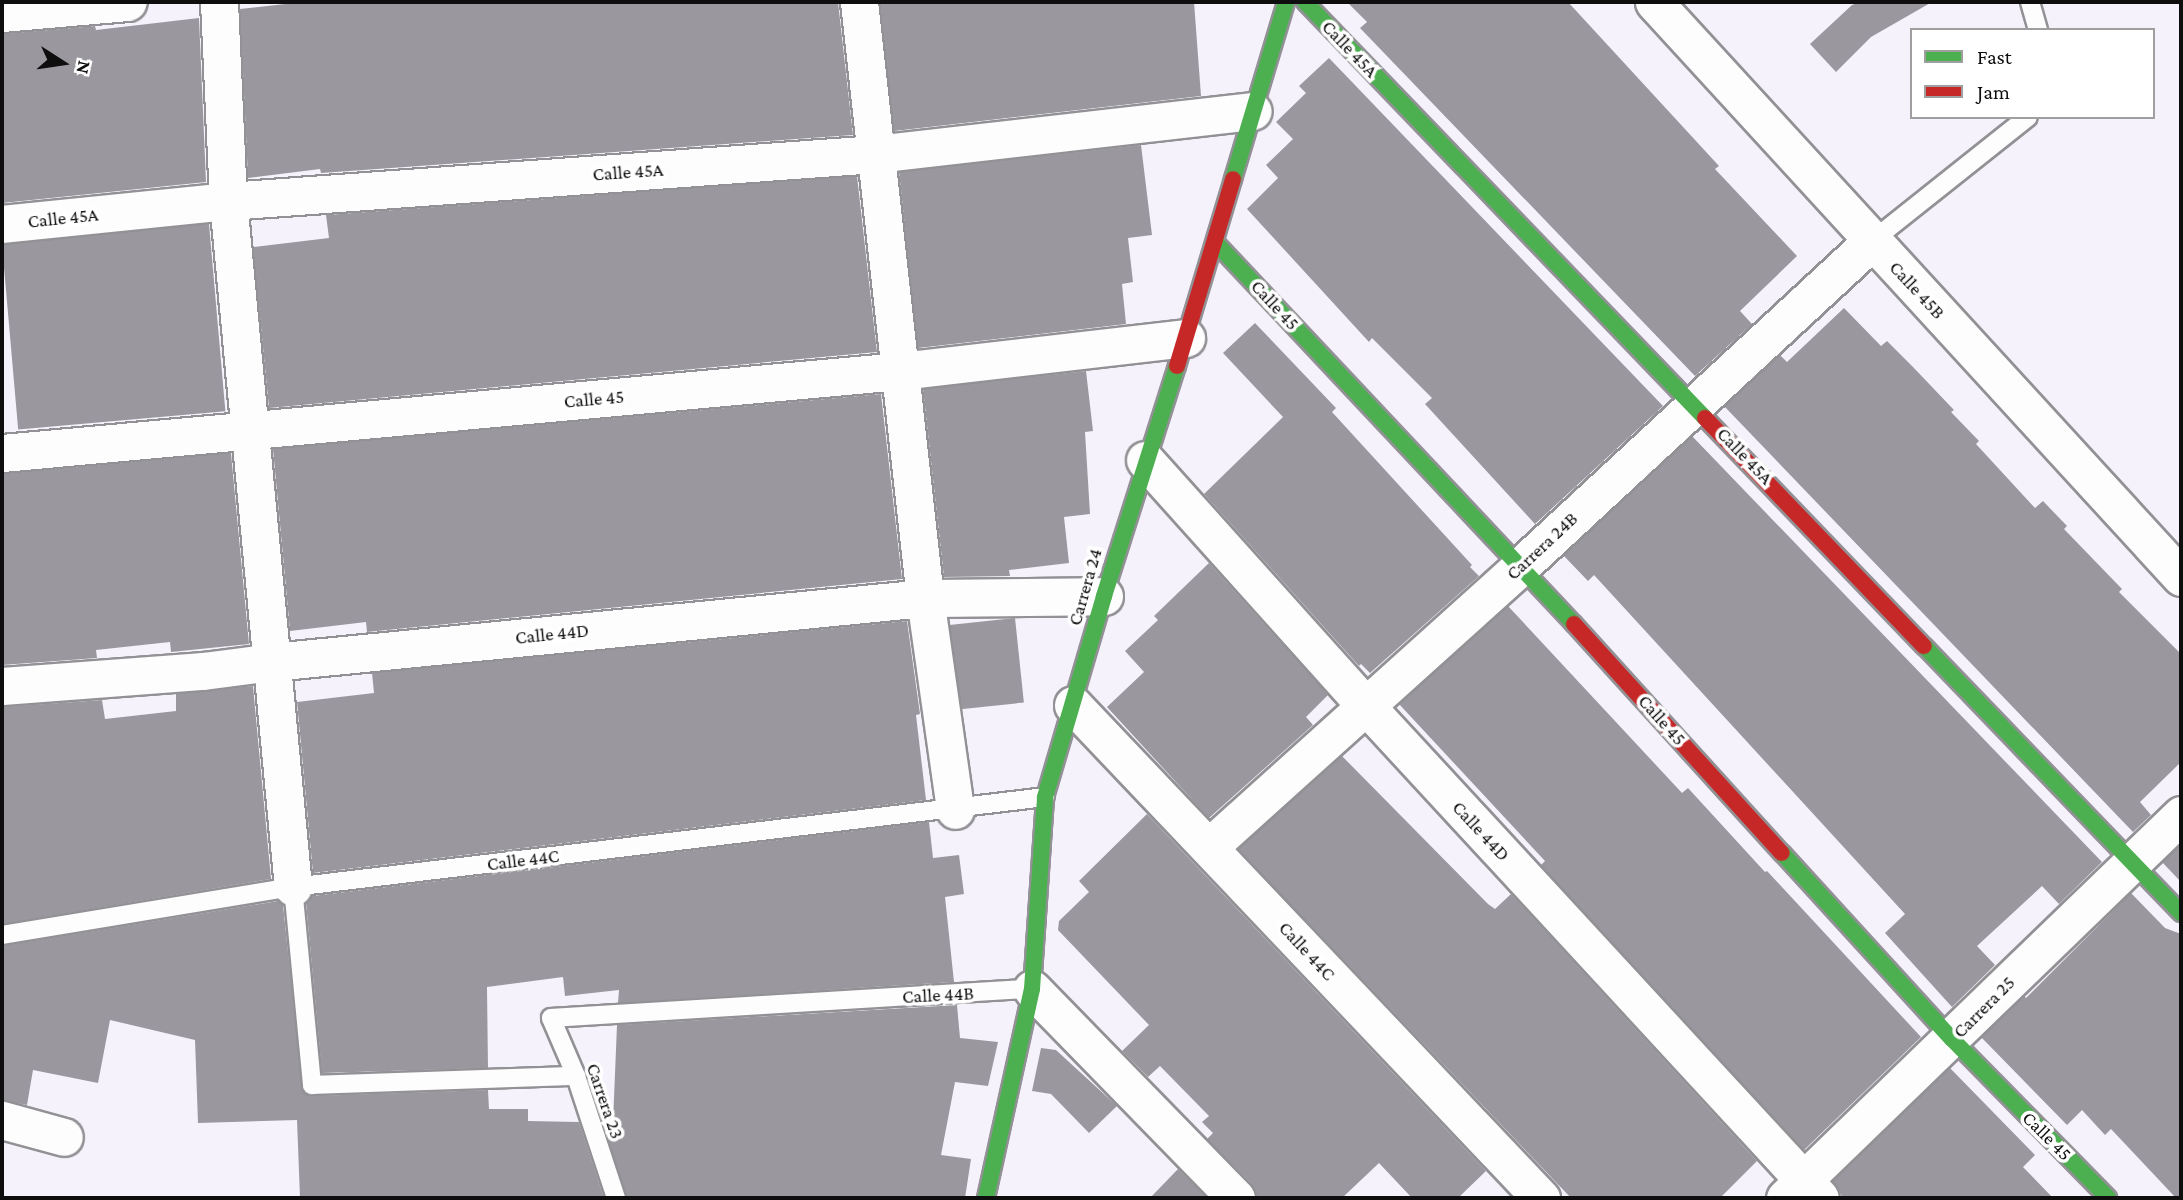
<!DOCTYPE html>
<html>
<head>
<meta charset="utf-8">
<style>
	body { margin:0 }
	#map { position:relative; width:2183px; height:1200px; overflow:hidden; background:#f6f2fb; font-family:"Crimson Pro",serif }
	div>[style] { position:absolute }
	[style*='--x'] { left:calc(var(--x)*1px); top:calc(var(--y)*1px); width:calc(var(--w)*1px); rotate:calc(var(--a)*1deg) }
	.building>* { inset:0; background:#9a989e; transform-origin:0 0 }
	.roads { filter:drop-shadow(2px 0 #929195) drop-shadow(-2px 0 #929195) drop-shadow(0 2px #929195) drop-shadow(0 -2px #929195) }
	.lane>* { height:18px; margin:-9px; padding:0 9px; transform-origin:9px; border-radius:9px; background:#fefdfe }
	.street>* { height:37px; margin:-18.5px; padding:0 18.5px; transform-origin:18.5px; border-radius:18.5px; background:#fefdfe }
	.fast>* { height:16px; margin:-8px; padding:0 8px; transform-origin:8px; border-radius:8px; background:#4caf50 }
	.jam>* { height:16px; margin:-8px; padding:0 8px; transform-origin:8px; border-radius:8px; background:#c62828 }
	span { translate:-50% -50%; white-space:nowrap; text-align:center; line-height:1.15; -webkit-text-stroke:7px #fff; paint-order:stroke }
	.street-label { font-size:19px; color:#0e0e0e }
	.frame { position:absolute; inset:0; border:4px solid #0e0e0e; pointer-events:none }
	.legend { position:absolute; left:1910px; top:28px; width:245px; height:91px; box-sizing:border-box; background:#fff; border:2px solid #9f9f9f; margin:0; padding:9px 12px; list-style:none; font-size:21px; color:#0e0e0e }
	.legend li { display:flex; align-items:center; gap:14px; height:35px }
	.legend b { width:35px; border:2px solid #9f9f9f }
	.north { position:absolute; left:28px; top:28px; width:70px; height:70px; -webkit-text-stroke:5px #fff; paint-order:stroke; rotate:102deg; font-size:19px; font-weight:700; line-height:28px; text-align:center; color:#0e0e0e }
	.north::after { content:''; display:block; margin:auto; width:24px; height:32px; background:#0e0e0e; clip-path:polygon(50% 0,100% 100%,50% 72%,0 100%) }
</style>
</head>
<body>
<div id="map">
	<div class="building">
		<div style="clip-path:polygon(303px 2px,838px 2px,853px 135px,321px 173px,320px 169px,248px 178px,240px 9px)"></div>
		<div style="clip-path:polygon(880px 2px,1194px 2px,1201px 96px,894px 131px)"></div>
		<div style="clip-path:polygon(1347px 2px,1568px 2px,1719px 166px,1715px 169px,1797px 256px,1740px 311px,1752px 324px,1695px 376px,1360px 28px,1367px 22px)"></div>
		<div style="clip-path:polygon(1860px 2px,1932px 2px,1871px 37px,1836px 72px,1810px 44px,1852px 5px)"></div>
		<div style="clip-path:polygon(199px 18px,206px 182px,2px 203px,2px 34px,95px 26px,96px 30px)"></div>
		<div style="clip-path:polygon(1329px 58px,1663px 406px,1535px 524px,1425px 404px,1432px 398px,1372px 338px,1369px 342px,1247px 209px,1278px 178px,1266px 165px,1293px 139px,1276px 122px,1306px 93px,1299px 86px)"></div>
		<div style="clip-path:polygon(1141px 145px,1152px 235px,1128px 238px,1133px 282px,1122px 284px,1126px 324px,918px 348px,899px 172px)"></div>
		<div style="clip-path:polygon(857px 176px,877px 352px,269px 408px,253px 247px,329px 238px,326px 215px)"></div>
		<div style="left:209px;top:224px;width:188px;height:208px;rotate:85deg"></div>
		<div style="clip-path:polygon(1844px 308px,1881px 346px,1887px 341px,1913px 367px,1954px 410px,1951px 412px,1979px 441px,1976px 444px,2035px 508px,2043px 501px,2067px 526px,2064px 529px,2122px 589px,2119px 592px,2181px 654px,2181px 762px,2140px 802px,2151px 815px,2133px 832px,1724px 406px,1780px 355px,1787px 362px)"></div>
		<div style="clip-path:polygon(1255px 323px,1336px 408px,1332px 412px,1472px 565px,1470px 567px,1479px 576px,1370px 673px,1361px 664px,1359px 666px,1204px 494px,1283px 417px,1223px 353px)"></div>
		<div style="clip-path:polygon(1086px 371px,1093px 431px,1085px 432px,1090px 514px,1064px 517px,1069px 563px,1009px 570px,1010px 576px,944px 577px,923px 389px)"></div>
		<div style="clip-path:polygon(881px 394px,902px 579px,367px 632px,366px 622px,290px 631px,273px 449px)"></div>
		<div style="clip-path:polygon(1692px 436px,2102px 862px,2059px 904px,2042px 886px,1977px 946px,1995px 965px,1952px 1007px,1885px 933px,1905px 914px,1594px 575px,1588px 581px,1563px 555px)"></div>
		<div style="clip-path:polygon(231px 453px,249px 644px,171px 652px,170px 642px,96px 650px,97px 658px,2px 665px,2px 474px)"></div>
		<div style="clip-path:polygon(1209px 563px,1328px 695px,1306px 717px,1313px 725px,1209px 818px,1107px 707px,1144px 672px,1125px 651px,1158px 620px,1154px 616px)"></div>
		<div style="clip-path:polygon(1508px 606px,1682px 793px,1688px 788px,1765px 872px,1767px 871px,1921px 1037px,1804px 1150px,1541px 865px,1545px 861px,1399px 704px)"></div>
		<div style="left:1015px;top:618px;width:85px;height:66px;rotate:84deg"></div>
		<div style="clip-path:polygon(907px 621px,920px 714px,916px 715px,926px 800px,313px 873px,297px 702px,374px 693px,372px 673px)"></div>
		<div style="clip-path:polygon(253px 686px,271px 879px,2px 924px,2px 707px,102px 700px,105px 719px,176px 711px,176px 694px)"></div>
		<div style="clip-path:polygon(1342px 756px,1488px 904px,1495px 909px,1511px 894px,1757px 1161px,1720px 1198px,1571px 1198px,1238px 849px)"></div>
		<div style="clip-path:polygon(1147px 814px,1486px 1171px,1458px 1198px,1412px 1198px,1379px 1163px,1342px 1198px,1256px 1198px,1251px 1183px,1207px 1139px,1213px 1133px,1202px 1122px,1209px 1116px,1160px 1066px,1148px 1077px,1122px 1051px,1149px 1025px,1058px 930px,1059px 921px,1089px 892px,1079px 881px)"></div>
		<div style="clip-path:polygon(929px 822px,933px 858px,959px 855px,964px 894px,945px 897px,954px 982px,618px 1003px,619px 990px,565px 996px,563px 977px,487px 987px,488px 1068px,322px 1073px,306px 903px,312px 896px)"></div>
		<div style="clip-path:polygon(2180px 845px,2181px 846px,2181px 882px,2162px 862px)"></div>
		<div style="clip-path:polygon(2131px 893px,2165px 928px,2181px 934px,2181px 1198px,2176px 1198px,2111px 1129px,2105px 1135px,2082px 1110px,2067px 1125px,1981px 1037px,2024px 996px,2026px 998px)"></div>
		<div style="clip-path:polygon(278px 901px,283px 905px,303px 1092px,312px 1096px,488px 1090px,489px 1109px,528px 1109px,528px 1121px,579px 1122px,604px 1198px,300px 1198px,297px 1120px,198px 1123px,195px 1040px,110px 1020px,98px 1083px,33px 1070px,27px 1105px,2px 1100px,2px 946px)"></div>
		<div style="clip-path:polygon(957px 1005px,960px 1038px,998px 1042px,988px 1086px,955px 1082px,941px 1155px,971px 1159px,965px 1198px,627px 1198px,603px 1122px,613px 1122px,617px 1025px)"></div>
		<div style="clip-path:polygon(1041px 1048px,1056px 1050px,1117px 1106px,1089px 1133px,1051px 1094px,1032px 1091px)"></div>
		<div style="clip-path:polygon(1950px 1068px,2035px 1155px,2023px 1167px,2053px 1198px,1843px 1198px,1833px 1181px)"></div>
		<div style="clip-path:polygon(1178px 1169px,1207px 1198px,1150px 1198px)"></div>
	</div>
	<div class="roads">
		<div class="lane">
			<div style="--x:2030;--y:2;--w:29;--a:74"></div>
			<div style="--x:1872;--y:241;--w:199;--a:-38.5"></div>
			<div style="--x:293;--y:887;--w:199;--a:84.5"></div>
			<div style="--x:312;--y:1085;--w:264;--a:-2"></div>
			<div style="--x:2;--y:935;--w:295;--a:-9.4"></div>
			<div style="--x:293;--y:887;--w:757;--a:-6.82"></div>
			<div style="--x:616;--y:1198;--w:128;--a:-108.2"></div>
			<div style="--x:576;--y:1076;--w:63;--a:-113.3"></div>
			<div style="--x:551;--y:1018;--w:482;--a:-3.5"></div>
		</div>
		<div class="street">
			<div style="--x:219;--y:2;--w:199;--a:87.4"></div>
			<div style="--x:228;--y:201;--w:689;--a:84.59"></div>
			<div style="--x:859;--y:2;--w:600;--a:83.68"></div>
			<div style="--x:925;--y:598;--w:214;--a:81.9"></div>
			<div style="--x:1654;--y:2;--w:780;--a:47.49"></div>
			<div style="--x:2;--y:13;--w:126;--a:-5"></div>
			<div style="--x:2;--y:224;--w:227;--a:-5.8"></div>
			<div style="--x:228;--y:201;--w:649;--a:-4.15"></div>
			<div style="--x:875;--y:154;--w:380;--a:-6.5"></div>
			<div style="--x:2;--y:453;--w:902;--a:-5.22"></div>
			<div style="--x:900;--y:371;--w:288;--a:-6.6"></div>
			<div style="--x:1145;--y:460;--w:331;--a:48.1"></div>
			<div style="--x:1366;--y:706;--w:669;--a:47.3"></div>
			<div style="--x:2;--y:686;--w:202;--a:-4.3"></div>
			<div style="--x:203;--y:671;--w:70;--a:-7.4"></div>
			<div style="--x:272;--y:662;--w:656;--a:-5.6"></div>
			<div style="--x:925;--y:598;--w:179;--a:-0.6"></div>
			<div style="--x:1073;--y:705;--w:680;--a:46.49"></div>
			<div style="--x:1209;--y:847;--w:420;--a:-42"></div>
			<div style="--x:1521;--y:566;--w:478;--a:-42.8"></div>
			<div style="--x:1032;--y:989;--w:292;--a:45.7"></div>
			<div style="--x:2;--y:1120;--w:64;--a:15.3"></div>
			<div style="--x:1785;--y:1198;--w:551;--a:-44.04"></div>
		</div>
		<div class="fast">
			<div style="--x:1305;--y:2;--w:577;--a:46.12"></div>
			<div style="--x:1233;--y:179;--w:185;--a:-73.3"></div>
			<div style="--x:1215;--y:242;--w:524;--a:46.78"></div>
			<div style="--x:1924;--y:646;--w:371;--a:46.1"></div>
			<div style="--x:1782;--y:853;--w:252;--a:47.6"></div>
			<div style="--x:1952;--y:1039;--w:223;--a:45.5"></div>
			<div style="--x:986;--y:1198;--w:214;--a:-77.6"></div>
			<div style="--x:1032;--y:989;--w:192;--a:-86.1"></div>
			<div style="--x:1045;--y:797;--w:209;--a:-73.6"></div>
			<div style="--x:1104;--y:596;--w:241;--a:-72.4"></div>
		</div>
		<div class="jam">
			<div style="--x:1177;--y:366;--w:195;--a:-73.3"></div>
			<div style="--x:1705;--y:418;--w:316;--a:46.2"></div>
			<div style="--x:1574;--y:624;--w:309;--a:47.8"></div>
		</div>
	</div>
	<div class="street-label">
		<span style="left:1350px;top:49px;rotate:46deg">Calle 45A</span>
		<span style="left:628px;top:172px;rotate:-4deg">Calle 45A</span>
		<span style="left:63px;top:218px;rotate:-6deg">Calle 45A</span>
		<span style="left:1917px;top:290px;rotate:47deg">Calle 45B</span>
		<span style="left:1275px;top:305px;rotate:47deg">Calle 45</span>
		<span style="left:594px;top:399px;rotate:-5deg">Calle 45</span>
		<span style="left:1745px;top:456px;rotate:46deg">Calle 45A</span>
		<span style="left:1542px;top:546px;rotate:-43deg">Carrera 24B</span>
		<span style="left:1085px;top:587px;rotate:-74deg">Carrera 24</span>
		<span style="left:552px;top:634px;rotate:-6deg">Calle 44D</span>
		<span style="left:1662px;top:720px;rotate:48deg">Calle 45</span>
		<span style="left:1481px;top:831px;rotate:47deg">Calle 44D</span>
		<span style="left:523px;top:860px;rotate:-7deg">Calle 44C</span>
		<span style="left:1307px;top:951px;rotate:47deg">Calle 44C</span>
		<span style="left:938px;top:995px;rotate:-3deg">Calle 44B</span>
		<span style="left:1984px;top:1007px;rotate:-45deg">Carrera 25</span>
		<span style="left:605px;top:1101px;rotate:71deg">Carrera 23</span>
		<span style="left:2047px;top:1136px;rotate:45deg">Calle 45</span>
	</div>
	<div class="frame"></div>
	<ul class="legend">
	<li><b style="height:9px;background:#4caf50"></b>Fast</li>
	<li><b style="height:9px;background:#c62828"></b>Jam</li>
	</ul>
	<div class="north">N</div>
</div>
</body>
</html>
